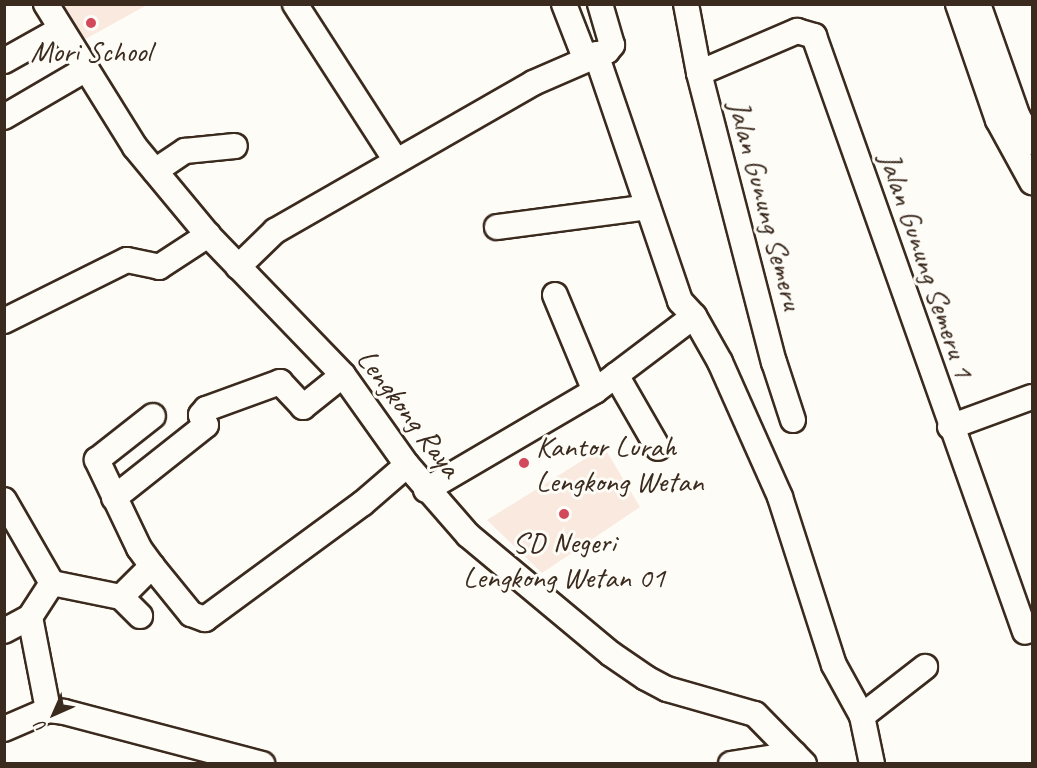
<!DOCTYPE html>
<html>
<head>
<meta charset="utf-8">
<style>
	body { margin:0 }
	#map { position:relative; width:1037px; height:768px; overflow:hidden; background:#fdfcf7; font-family:Caveat,sans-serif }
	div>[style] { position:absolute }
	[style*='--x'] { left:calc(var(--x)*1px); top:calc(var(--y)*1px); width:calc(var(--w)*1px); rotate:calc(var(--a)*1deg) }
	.built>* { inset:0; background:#fae9df }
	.roads { filter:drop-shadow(2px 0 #3b2a1e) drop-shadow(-2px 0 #3b2a1e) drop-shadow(0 2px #3b2a1e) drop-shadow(0 -2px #3b2a1e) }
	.minor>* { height:24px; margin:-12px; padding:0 12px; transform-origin:12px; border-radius:12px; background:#fdfcf7 }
	.dots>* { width:16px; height:16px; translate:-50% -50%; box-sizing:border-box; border:3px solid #fdfcf7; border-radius:50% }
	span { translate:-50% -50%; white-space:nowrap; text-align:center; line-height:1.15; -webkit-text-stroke:6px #fdfcf7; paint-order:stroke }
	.poi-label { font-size:30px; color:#3b2a1e }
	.left { translate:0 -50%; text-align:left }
	.street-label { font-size:30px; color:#3b2a1e }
	.frame { position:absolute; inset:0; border:6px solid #3b2a1e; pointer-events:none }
	.north { position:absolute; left:24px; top:684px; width:60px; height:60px; -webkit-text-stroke:4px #fdfcf7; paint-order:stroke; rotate:225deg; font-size:16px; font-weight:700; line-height:24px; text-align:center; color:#3b2a1e }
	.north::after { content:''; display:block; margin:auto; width:21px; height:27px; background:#3b2a1e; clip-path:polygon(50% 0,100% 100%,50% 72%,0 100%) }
</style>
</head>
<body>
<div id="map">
	<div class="built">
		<div style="clip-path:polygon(58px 5px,147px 5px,80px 42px)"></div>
		<div style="clip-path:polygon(604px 447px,640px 507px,542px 573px,487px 520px)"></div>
	</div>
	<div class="roads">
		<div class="minor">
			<div style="--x:46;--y:4;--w:168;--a:58.1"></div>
			<div style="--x:135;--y:147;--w:114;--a:50.3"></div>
			<div style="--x:208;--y:235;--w:194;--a:46"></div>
			<div style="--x:343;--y:375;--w:110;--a:54.6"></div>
			<div style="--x:407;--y:465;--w:93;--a:48.9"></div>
			<div style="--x:468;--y:535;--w:186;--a:39.8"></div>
			<div style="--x:611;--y:654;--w:42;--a:34.4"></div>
			<div style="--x:646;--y:678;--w:24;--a:28"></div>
			<div style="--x:667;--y:689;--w:91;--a:15.9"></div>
			<div style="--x:755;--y:714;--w:70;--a:45.6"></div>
			<div style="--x:295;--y:4;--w:187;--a:57.2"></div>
			<div style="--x:564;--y:4;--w:58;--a:68.7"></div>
			<div style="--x:686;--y:4;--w:70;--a:79.3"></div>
			<div style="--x:699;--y:73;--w:299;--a:75.5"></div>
			<div style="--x:774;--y:362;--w:61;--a:71.9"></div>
			<div style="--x:958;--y:4;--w:123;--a:71"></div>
			<div style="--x:998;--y:120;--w:71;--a:61.3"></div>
			<div style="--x:978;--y:4;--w:118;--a:70.6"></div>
			<div style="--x:1017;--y:115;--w:31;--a:61"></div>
			<div style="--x:596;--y:54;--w:261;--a:71.2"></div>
			<div style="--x:680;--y:301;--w:21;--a:47"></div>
			<div style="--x:694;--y:316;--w:53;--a:60.5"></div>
			<div style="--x:720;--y:362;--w:148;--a:66"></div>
			<div style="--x:780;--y:497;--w:176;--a:72.2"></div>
			<div style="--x:834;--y:665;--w:58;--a:61.2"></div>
			<div style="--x:862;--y:716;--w:49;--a:78.2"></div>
			<div style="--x:4;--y:61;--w:65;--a:-29.3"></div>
			<div style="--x:699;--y:73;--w:107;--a:-23.2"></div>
			<div style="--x:797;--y:31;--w:18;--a:16"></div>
			<div style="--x:814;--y:36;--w:632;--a:70.5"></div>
			<div style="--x:4;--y:117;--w:95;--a:-30.3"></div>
			<div style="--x:155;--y:171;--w:36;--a:-34"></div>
			<div style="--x:185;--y:151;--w:50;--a:-5.7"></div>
			<div style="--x:497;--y:227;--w:152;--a:-7.5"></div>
			<div style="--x:238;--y:267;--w:52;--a:-44.2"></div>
			<div style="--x:275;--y:231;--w:297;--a:-29.8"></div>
			<div style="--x:533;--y:83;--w:81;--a:-23.4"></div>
			<div style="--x:607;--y:51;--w:8;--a:-50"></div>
			<div style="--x:612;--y:45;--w:43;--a:-106.3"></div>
			<div style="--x:555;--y:295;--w:104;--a:67.4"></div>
			<div style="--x:4;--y:321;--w:137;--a:-26.4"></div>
			<div style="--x:127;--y:260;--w:33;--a:12"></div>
			<div style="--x:159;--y:267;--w:59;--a:-33.1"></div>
			<div style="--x:616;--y:375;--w:84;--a:60.1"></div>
			<div style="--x:950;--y:427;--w:87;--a:-20.1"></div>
			<div style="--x:426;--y:490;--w:196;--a:-30.4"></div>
			<div style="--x:595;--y:391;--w:124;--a:-37.1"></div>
			<div style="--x:114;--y:498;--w:117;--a:-38.4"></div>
			<div style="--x:206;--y:425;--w:11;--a:-117"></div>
			<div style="--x:201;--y:415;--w:8;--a:-50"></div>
			<div style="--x:206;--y:409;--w:79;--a:-20"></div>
			<div style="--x:280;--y:382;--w:34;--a:47"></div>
			<div style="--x:303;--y:407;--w:51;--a:-38.7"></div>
			<div style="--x:4;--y:500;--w:96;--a:60"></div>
			<div style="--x:52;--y:583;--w:70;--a:11.5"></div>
			<div style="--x:121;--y:597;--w:27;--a:45"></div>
			<div style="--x:152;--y:566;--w:62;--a:50.9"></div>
			<div style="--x:191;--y:614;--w:15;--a:20"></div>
			<div style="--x:205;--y:619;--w:196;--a:-36.3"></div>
			<div style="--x:363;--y:503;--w:58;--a:-40.8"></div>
			<div style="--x:121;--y:597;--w:44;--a:-45"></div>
			<div style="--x:152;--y:566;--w:22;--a:-126"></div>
			<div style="--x:139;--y:548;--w:98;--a:-115.5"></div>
			<div style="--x:97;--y:460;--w:71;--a:-38.2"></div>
			<div style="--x:30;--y:617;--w:95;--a:79"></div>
			<div style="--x:4;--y:631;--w:30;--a:-28"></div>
			<div style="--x:30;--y:617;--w:40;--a:-57.1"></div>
			<div style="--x:862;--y:716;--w:80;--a:-37.9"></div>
			<div style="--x:4;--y:729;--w:48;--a:-23.4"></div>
			<div style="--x:48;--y:710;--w:16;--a:7"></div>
			<div style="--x:64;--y:712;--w:205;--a:14.7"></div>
			<div style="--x:731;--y:764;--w:64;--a:-9"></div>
		</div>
	</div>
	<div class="dots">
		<div style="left:91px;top:23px;background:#d1495b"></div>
		<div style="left:524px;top:463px;background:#d1495b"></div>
		<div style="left:564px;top:514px;background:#d1495b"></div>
	</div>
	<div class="poi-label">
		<span style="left:91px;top:51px">Mori School</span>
		<span class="left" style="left:536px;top:463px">Kantor Lurah<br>Lengkong Wetan</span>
		<span style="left:564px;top:559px">SD Negeri<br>Lengkong Wetan 01</span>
	</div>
	<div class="street-label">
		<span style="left:766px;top:205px;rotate:75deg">Jalan Gunung Semeru</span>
		<span style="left:927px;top:265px;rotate:71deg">Jalan Gunung Semeru 1</span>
		<span style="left:409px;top:413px;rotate:53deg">Lengkong Raya</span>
	</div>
	<div class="frame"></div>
	<div class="north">U</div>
</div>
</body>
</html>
